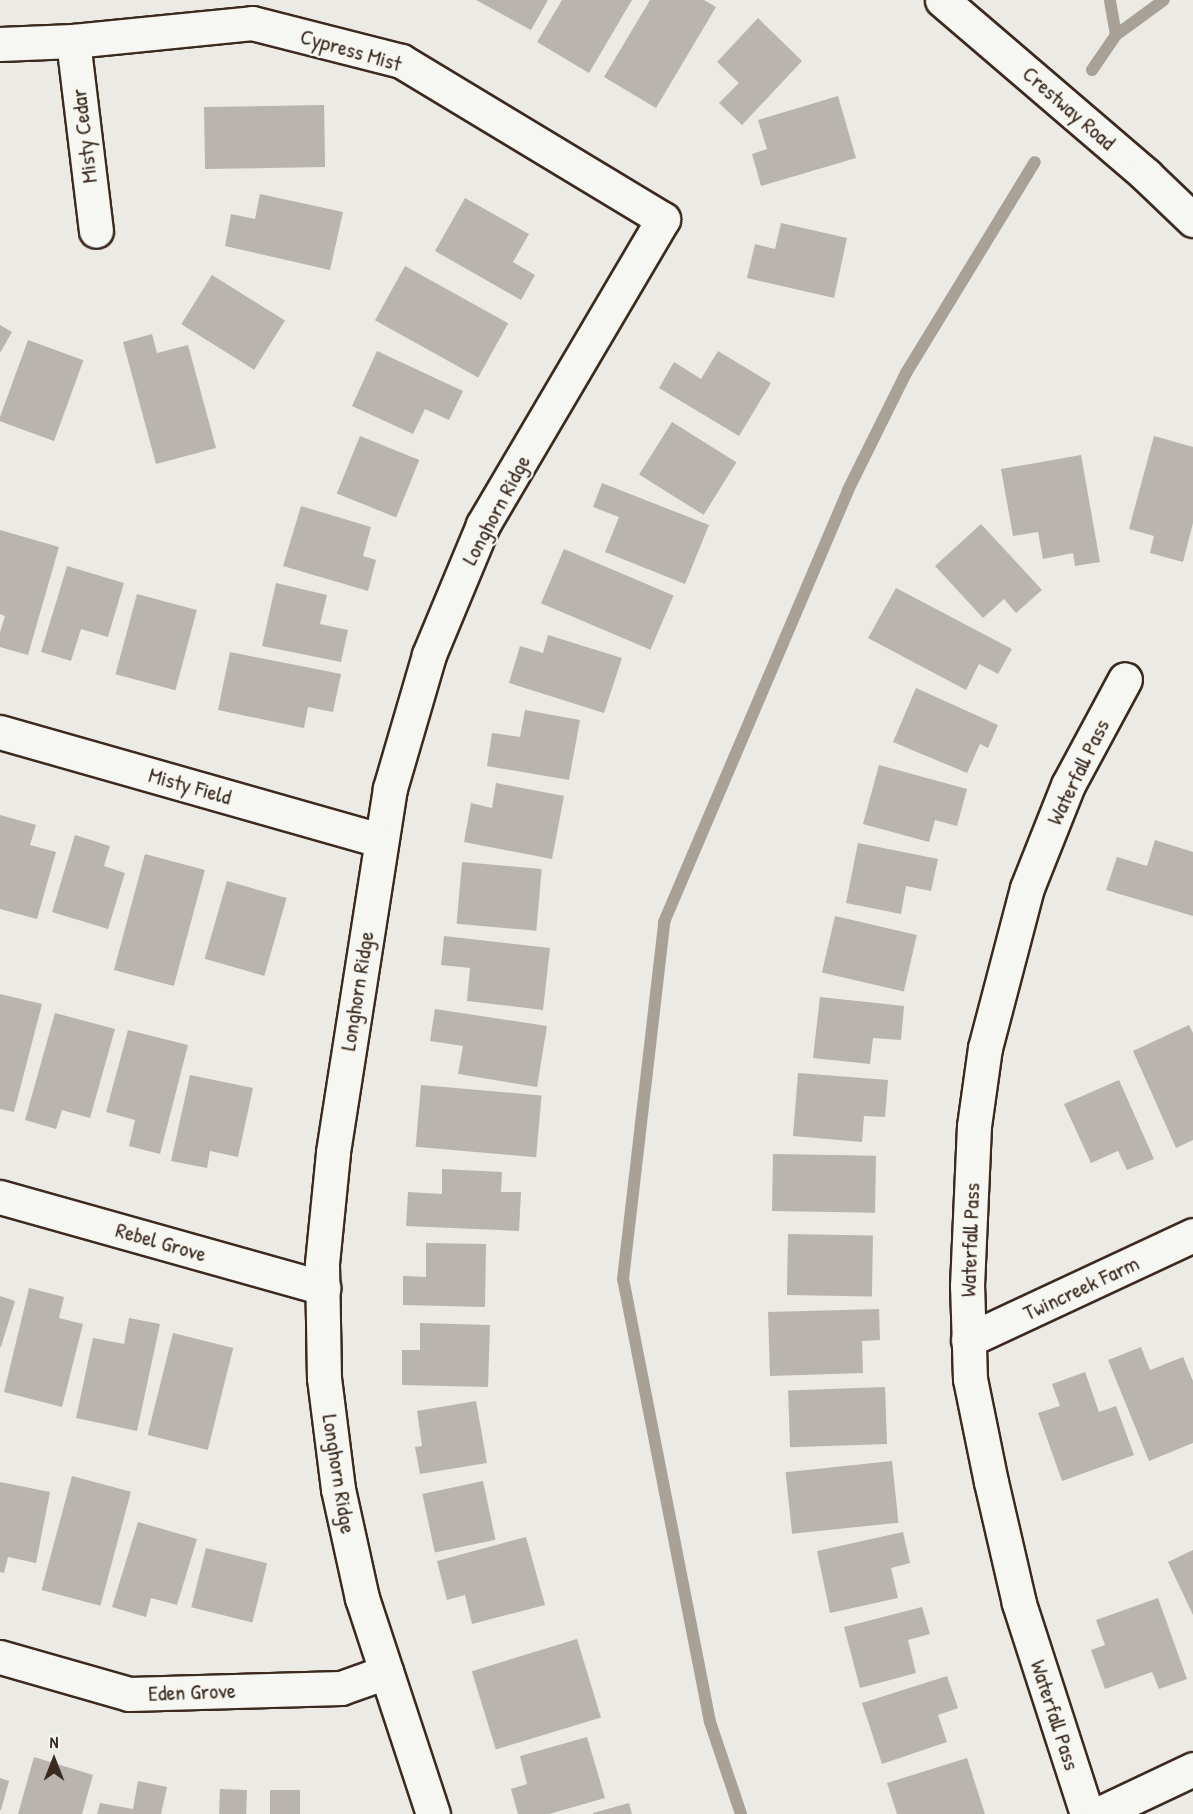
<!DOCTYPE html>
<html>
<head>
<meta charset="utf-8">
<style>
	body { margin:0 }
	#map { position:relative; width:1193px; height:1814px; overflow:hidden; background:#ebeae5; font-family:"Patrick Hand",sans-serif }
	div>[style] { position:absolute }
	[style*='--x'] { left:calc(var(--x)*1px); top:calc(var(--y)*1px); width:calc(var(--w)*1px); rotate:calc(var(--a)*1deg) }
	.stream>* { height:12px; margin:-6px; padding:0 6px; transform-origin:6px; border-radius:6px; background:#a8a198 }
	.building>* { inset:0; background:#bab4ae; transform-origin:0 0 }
	.roads { filter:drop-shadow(2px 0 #3b2a1e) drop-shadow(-2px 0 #3b2a1e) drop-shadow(0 2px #3b2a1e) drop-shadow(0 -2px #3b2a1e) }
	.minor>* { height:33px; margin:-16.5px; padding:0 16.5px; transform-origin:16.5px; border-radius:16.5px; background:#f6f6f2 }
	.tertiary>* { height:33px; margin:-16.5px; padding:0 16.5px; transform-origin:16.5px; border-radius:16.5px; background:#f6f6f2 }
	span { translate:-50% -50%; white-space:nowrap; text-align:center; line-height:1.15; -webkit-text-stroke:4.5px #f6f6f2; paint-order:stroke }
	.street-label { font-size:22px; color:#3b2a1e }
	.north { position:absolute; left:24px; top:1730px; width:60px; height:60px; -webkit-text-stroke:4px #f6f6f2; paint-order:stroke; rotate:0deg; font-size:16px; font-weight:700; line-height:24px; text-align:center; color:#3b2a1e }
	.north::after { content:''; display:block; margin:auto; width:21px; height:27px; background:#3b2a1e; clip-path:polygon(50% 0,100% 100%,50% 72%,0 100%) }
</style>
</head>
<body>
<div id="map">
	<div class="stream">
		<div style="--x:1116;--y:35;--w:59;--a:-36.1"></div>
		<div style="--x:1092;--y:70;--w:42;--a:-55.6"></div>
		<div style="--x:1116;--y:35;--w:36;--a:-100"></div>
		<div style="--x:741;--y:1814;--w:97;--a:-108.6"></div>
		<div style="--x:710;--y:1722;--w:451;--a:-101.1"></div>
		<div style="--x:623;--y:1279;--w:359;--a:-83.4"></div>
		<div style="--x:664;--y:922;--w:470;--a:-66.9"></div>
		<div style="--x:848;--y:490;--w:131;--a:-63.6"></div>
		<div style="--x:906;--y:373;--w:247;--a:-58.6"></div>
	</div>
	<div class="building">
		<div style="clip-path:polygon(476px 0,548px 0,531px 30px)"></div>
		<div style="clip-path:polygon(562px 0,632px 0,589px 73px,537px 42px)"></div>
		<div style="clip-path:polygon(650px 0,704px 0,716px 7px,656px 108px,604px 77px)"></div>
		<div style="clip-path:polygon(758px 18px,802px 61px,742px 125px,719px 103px,739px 83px,717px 62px)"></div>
		<div style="clip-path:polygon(838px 96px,856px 158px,761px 186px,752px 154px,767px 149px,758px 120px)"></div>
		<div style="left:324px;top:105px;width:62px;height:120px;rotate:89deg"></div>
		<div style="clip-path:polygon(260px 194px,343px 212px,330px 270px,225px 246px,231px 214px,255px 219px)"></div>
		<div style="clip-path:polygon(465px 198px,529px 234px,513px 262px,535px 275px,521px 300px,435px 251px)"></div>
		<div style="clip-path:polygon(781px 223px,847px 238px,834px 298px,747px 278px,755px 244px,775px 249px)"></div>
		<div style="left:405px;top:266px;width:118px;height:62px;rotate:29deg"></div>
		<div style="left:212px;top:275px;width:86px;height:58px;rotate:32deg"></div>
		<div style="clip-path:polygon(0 325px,12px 332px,0 353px)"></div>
		<div style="clip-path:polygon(152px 334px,157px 353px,188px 345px,216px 448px,156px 464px,123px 342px)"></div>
		<div style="left:28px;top:340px;width:59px;height:86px;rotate:20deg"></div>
		<div style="clip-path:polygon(377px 351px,463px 391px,449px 420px,425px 409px,413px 434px,352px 406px)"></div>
		<div style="clip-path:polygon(718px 351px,771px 383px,739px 436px,659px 388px,674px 362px,701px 379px)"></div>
		<div style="left:672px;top:422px;width:76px;height:62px;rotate:32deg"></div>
		<div style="left:360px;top:436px;width:64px;height:62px;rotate:22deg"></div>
		<div style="clip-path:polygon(1154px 436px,1193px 447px,1193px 523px,1183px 562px,1150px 553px,1154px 536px,1129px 529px)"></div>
		<div style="clip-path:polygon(1081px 455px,1100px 562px,1075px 566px,1073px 553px,1043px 559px,1038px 532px,1013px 536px,1001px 469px)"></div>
		<div style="clip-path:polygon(602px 483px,709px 525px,685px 584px,605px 552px,619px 517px,593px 507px)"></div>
		<div style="clip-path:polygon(301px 506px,371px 527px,363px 556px,376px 560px,368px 591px,283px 566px)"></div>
		<div style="clip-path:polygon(981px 524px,1042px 590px,1016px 613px,1004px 599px,983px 618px,935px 566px)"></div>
		<div style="clip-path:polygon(0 530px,59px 547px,28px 655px,0 647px,0 632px,5px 616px,0 614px)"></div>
		<div style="left:564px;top:549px;width:119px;height:59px;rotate:23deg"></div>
		<div style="clip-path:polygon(67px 566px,124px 583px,108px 637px,81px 629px,71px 661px,41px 652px)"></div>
		<div style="clip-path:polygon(276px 583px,327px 595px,320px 624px,348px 630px,341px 662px,262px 646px)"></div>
		<div style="clip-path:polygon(896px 588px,1012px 649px,998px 674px,979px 664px,966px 690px,868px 638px)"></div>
		<div style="left:137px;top:594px;width:62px;height:83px;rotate:15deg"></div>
		<div style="clip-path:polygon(548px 635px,622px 658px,604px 713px,509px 683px,520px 646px,543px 653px)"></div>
		<div style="clip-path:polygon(230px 652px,341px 674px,333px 712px,308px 707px,304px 728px,218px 710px)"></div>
		<div style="clip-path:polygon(916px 688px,998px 725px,988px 748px,980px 744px,967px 773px,893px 742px)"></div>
		<div style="clip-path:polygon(525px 710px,580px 720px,569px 780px,487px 766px,492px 733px,520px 737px)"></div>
		<div style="clip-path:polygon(879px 765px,967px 789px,957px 826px,935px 820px,929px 842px,863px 824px)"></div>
		<div style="clip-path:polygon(496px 783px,564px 796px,552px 859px,464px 842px,471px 803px,492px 808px)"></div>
		<div style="clip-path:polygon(0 815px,36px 825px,30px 845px,56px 852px,37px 919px,0 909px)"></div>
		<div style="clip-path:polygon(75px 835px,110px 846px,104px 866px,125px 873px,108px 929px,52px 912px)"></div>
		<div style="clip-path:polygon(1155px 840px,1193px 852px,1193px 916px,1106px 890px,1117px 857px,1147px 866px)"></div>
		<div style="clip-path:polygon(858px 843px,938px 859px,931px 891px,906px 886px,901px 914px,846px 903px)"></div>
		<div style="left:145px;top:854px;width:62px;height:120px;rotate:15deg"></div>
		<div style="left:462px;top:862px;width:80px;height:62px;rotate:5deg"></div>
		<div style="left:227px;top:881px;width:62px;height:81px;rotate:16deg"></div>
		<div style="left:835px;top:916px;width:84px;height:58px;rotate:13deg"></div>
		<div style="clip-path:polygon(444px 936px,550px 948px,543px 1010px,467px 1001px,470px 968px,441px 965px)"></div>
		<div style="clip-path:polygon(0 994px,42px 1004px,14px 1112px,0 1109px)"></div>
		<div style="clip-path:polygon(820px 997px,904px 1006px,901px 1040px,873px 1038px,870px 1064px,813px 1058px)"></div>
		<div style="clip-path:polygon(435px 1009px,547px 1026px,537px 1087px,458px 1074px,463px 1046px,430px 1041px)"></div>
		<div style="clip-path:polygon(55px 1013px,115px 1029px,90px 1118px,62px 1110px,56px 1129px,25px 1120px)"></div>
		<div style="clip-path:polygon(1189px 1025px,1193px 1033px,1193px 1140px,1176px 1148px,1133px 1051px)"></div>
		<div style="clip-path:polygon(128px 1030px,188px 1045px,160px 1154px,129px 1146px,135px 1120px,106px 1112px)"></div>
		<div style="clip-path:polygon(798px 1073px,888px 1080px,885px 1117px,864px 1116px,862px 1142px,793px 1136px)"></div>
		<div style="clip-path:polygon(190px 1075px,253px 1088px,238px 1157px,210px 1151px,207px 1168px,171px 1161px)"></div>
		<div style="clip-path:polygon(1119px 1080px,1154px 1159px,1127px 1170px,1118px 1151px,1091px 1163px,1064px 1104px)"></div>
		<div style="left:421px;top:1085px;width:121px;height:62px;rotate:5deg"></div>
		<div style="left:773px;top:1154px;width:103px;height:57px;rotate:1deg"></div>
		<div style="clip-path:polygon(442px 1169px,502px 1172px,501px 1192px,521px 1192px,519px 1231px,406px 1226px,408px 1192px,442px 1194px)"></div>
		<div style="left:788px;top:1234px;width:85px;height:61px;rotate:1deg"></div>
		<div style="clip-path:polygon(426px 1243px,486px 1244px,485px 1307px,403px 1305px,403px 1276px,426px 1277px)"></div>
		<div style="clip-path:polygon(29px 1288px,64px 1297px,59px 1318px,83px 1324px,62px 1407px,4px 1392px)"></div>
		<div style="clip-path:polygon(0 1296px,15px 1301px,1px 1347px,0 1347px)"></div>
		<div style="clip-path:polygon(879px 1309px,880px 1340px,862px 1341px,863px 1373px,770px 1376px,768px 1312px)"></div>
		<div style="clip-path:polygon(129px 1318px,160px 1324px,137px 1431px,76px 1418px,93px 1338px,124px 1344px)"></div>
		<div style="clip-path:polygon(420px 1323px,490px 1325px,488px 1387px,402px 1385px,402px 1350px,420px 1350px)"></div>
		<div style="left:173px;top:1333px;width:62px;height:105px;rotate:14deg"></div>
		<div style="clip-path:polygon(1141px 1347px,1150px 1370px,1183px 1357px,1193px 1381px,1193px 1443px,1149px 1461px,1108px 1360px)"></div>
		<div style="clip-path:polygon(1085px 1372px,1099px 1412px,1116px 1406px,1134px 1455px,1062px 1481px,1038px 1413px,1060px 1406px,1052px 1384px)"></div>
		<div style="left:885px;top:1387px;width:57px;height:97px;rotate:88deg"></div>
		<div style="clip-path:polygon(476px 1401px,487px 1463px,420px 1474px,415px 1447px,422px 1446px,417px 1411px)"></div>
		<div style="left:892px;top:1461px;width:62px;height:107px;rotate:84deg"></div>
		<div style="left:72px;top:1476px;width:61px;height:118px;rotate:15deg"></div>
		<div style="left:483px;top:1481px;width:60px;height:62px;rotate:78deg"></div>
		<div style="clip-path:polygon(0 1482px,50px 1492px,36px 1563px,8px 1557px,4px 1573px,0 1572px)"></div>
		<div style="clip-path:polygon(138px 1522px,197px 1539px,177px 1605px,151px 1598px,146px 1617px,112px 1607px)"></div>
		<div style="clip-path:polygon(903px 1532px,910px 1563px,891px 1568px,898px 1598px,830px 1613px,817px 1551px)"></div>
		<div style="clip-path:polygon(526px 1537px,545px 1605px,472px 1624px,465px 1595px,447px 1600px,437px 1561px)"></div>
		<div style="left:206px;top:1548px;width:63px;height:61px;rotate:14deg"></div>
		<div style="clip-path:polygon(1193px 1550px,1193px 1615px,1168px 1562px)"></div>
		<div style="clip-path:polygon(1158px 1598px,1187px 1679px,1159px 1689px,1152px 1672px,1105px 1689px,1091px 1650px,1105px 1645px,1096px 1620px)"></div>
		<div style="clip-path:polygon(922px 1607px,930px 1634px,908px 1640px,916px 1673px,860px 1688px,844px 1627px)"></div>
		<div style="left:577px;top:1639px;width:82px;height:110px;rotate:73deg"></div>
		<div style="clip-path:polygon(947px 1676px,958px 1708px,938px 1715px,947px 1742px,882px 1764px,862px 1703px)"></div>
		<div style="clip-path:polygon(587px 1737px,605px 1798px,549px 1814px,518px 1814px,511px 1789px,527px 1784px,520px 1756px)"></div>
		<div style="clip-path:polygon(34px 1757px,93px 1775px,82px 1814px,18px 1814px)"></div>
		<div style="clip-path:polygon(967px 1758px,985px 1814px,897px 1814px,887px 1783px)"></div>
		<div style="clip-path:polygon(0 1778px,9px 1781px,1px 1810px,0 1810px)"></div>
		<div style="clip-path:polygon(138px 1781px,167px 1787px,161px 1814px,97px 1814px,100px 1803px,133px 1809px)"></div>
		<div style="left:220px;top:1789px;width:27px;height:25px;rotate:2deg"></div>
		<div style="left:270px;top:1790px;width:30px;height:24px"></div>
		<div style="clip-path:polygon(629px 1803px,632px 1814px,593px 1814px,593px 1813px)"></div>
	</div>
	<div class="roads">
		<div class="minor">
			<div style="--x:73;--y:41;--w:191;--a:83.1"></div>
			<div style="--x:0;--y:44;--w:73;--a:-2.4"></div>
			<div style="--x:73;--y:41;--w:180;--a:-5.7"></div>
			<div style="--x:252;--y:23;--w:154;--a:14.3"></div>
			<div style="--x:401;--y:61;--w:306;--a:31.1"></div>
			<div style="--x:663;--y:219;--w:355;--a:120.5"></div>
			<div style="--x:483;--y:525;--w:141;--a:112.6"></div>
			<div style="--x:429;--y:655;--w:139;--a:106.3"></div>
			<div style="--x:390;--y:788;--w:369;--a:98.9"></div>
			<div style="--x:333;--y:1153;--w:112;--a:95.7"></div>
			<div style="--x:322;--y:1264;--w:114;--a:89"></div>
			<div style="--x:324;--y:1378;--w:112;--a:82.8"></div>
			<div style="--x:338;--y:1489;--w:112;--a:77.6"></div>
			<div style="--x:362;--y:1598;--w:227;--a:71.8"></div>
			<div style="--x:0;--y:732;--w:395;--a:15.9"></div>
			<div style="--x:0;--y:1197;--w:336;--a:15.7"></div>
			<div style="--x:968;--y:1340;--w:248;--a:-25"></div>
			<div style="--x:0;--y:1657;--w:134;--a:16"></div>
			<div style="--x:129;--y:1694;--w:212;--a:-1.6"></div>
			<div style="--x:341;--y:1688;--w:48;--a:-19.6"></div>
			<div style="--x:1087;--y:1814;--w:222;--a:-107.9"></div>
			<div style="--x:1019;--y:1603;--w:124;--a:-103"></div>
			<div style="--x:991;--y:1482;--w:105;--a:-101.5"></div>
			<div style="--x:970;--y:1379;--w:93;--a:-91.8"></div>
			<div style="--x:967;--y:1286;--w:160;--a:-87.5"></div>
			<div style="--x:974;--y:1126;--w:79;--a:-82"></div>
			<div style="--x:985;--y:1048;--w:165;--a:-75.3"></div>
			<div style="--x:1027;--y:888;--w:111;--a:-68.3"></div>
			<div style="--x:1068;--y:785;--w:120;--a:-61.7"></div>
			<div style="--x:1098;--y:1814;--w:105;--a:-25.3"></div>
		</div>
		<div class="tertiary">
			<div style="--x:942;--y:0;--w:269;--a:40.6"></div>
			<div style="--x:1146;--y:175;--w:65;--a:43.8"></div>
		</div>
	</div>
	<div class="street-label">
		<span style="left:351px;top:50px;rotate:16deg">Cypress Mist</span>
		<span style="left:1069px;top:108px;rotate:41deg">Crestway Road</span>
		<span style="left:84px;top:136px;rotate:-97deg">Misty Cedar</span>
		<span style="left:496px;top:510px;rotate:-62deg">Longhorn Ridge</span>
		<span style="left:1078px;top:772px;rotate:-64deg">Waterfall Pass</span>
		<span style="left:190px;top:786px;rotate:16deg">Misty Field</span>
		<span style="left:357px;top:991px;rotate:-81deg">Longhorn Ridge</span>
		<span style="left:970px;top:1240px;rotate:-88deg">Waterfall Pass</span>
		<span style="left:161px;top:1242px;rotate:16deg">Rebel Grove</span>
		<span style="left:1081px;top:1288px;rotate:-25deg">Twincreek Farm</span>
		<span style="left:339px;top:1474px;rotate:81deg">Longhorn Ridge</span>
		<span style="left:192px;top:1692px;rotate:-2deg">Eden Grove</span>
		<span style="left:1055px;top:1715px;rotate:72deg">Waterfall Pass</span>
	</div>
	<div class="north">N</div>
</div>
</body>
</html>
